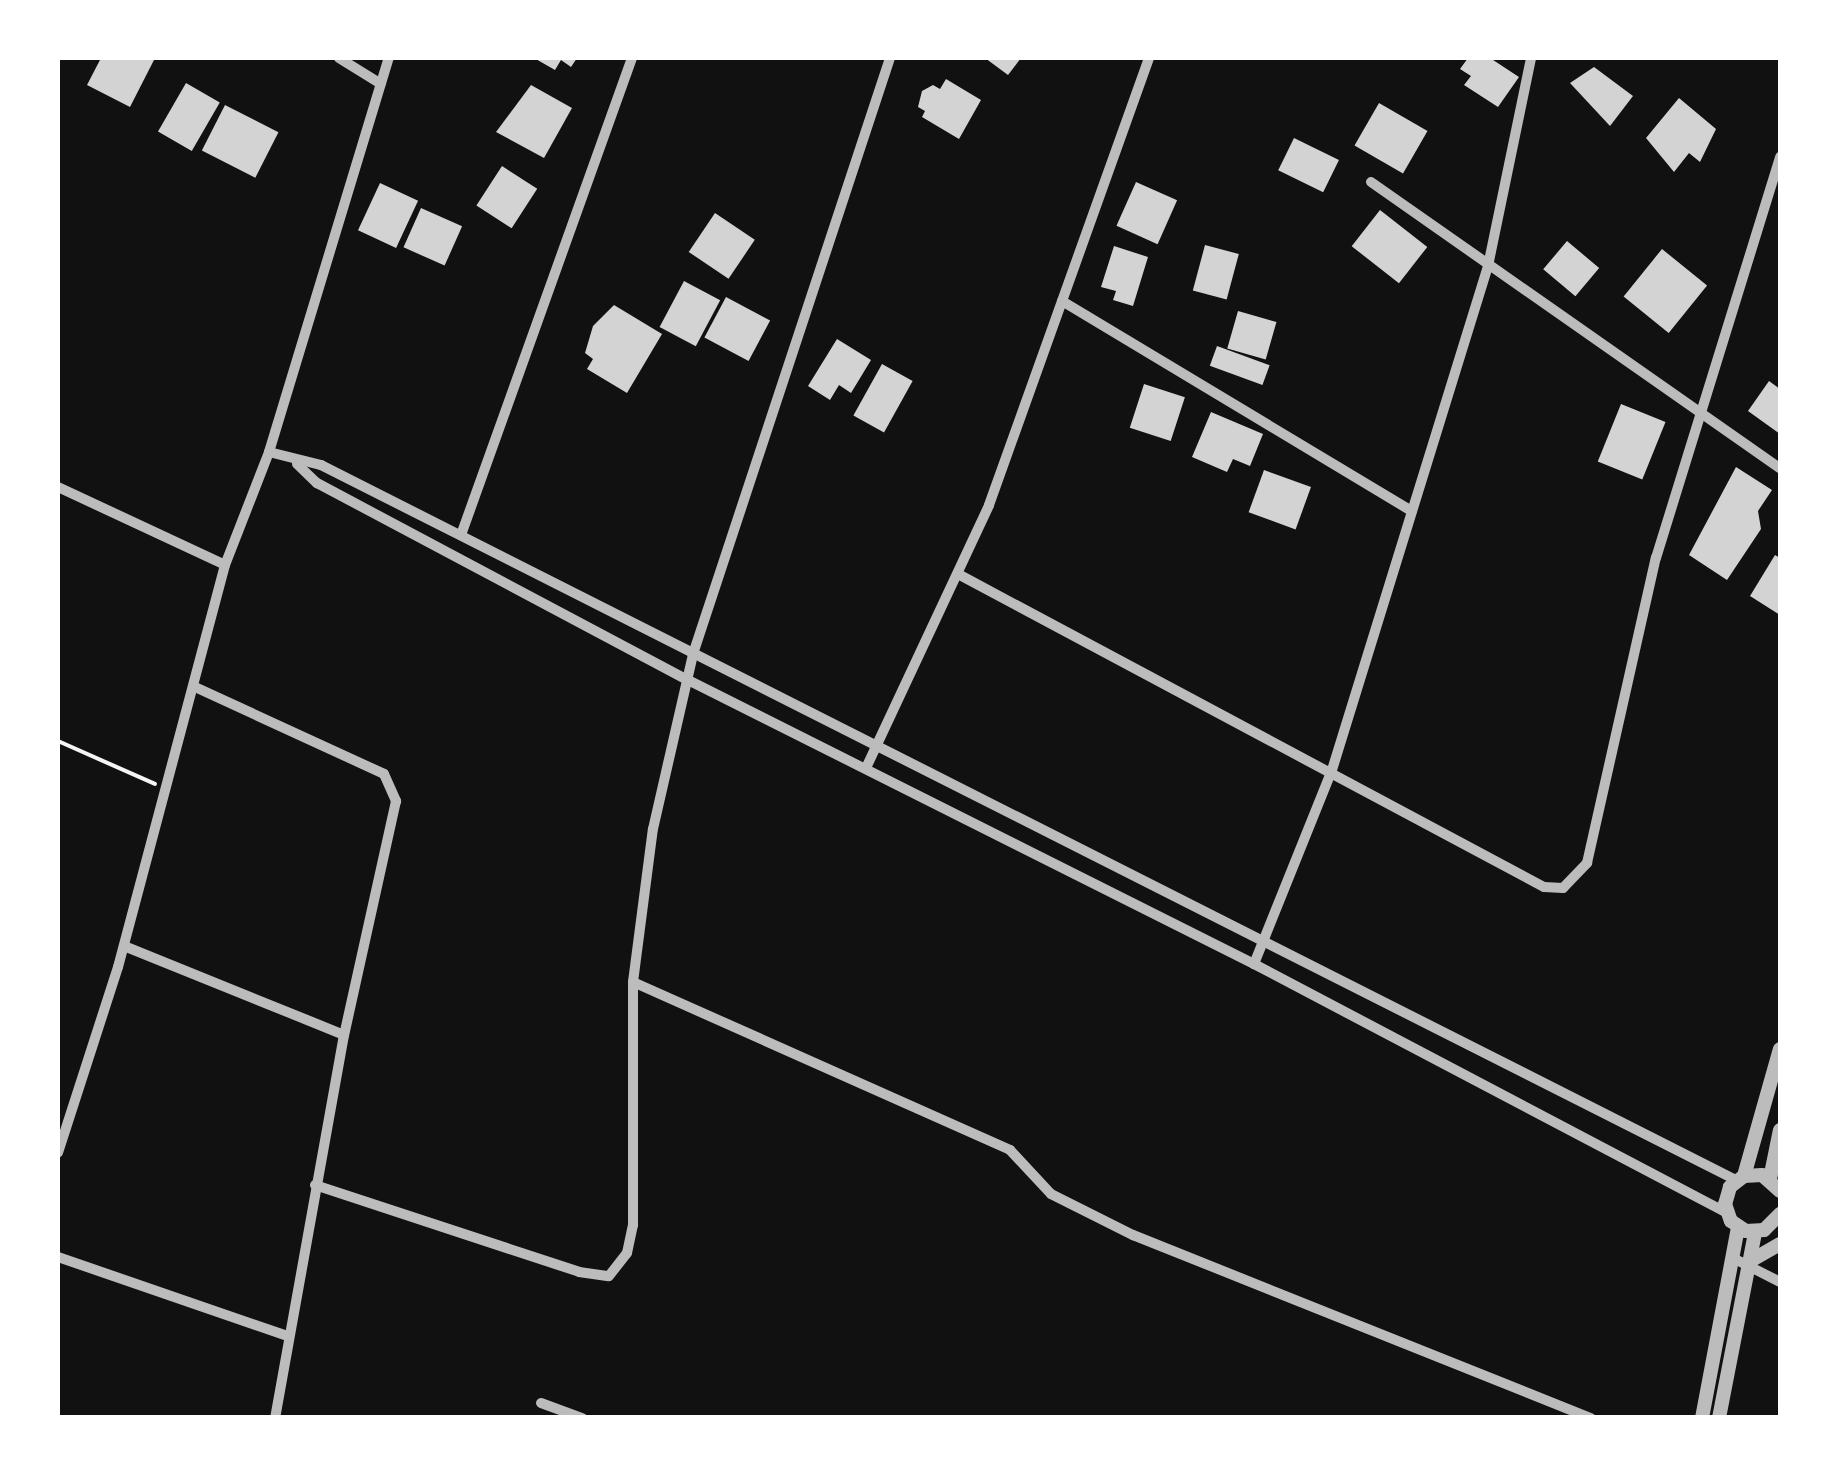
<!DOCTYPE html>
<html>
<head>
<meta charset="utf-8">
<style>
	body { margin:0 }
	#map { position:relative; width:1838px; height:1475px; overflow:hidden; background:#111; font-family:"Fira Sans",sans-serif }
	div>[style] { position:absolute }
	[style*='--x'] { left:calc(var(--x)*1px); top:calc(var(--y)*1px); width:calc(var(--w)*1px); rotate:calc(var(--a)*1deg) }
	.building>* { inset:0; background:#d3d3d3; transform-origin:0 0 }
	.path>* { height:4px; margin:-2px; padding:0 2px; transform-origin:2px; border-radius:2px; background:#f5f5f5 }
	.minor>* { height:10px; margin:-5px; padding:0 5px; transform-origin:5px; border-radius:5px; background:#bcbcbc }
	.tertiary>* { height:14px; margin:-7px; padding:0 7px; transform-origin:7px; border-radius:7px; background:#bcbcbc }
	span { translate:-50% -50%; white-space:nowrap; text-align:center; line-height:1.15; -webkit-text-stroke:9px #fff; paint-order:stroke }
	.frame { position:absolute; inset:0; border:60px solid #fff; pointer-events:none }
</style>
</head>
<body>
<div id="map">
	<div class="building">
		<div style="clip-path:polygon(101px 58px,155px 58px,130px 107px,87px 85px)"></div>
		<div style="clip-path:polygon(534px 58px,577px 58px,571px 67px,561px 60px,555px 70px)"></div>
		<div style="clip-path:polygon(985px 58px,1021px 58px,1008px 75px)"></div>
		<div style="clip-path:polygon(1468px 58px,1490px 58px,1519px 77px,1498px 107px,1464px 85px,1471px 76px,1460px 69px)"></div>
		<div style="clip-path:polygon(1594px 67px,1633px 96px,1610px 126px,1570px 83px)"></div>
		<div style="clip-path:polygon(946px 79px,981px 100px,959px 139px,922px 117px,925px 111px,918px 107px,922px 91px,933px 85px,940px 89px)"></div>
		<div style="left:186px;top:83px;width:39px;height:56px;rotate:30deg"></div>
		<div style="clip-path:polygon(531px 85px,572px 108px,544px 158px,496px 132px)"></div>
		<div style="clip-path:polygon(1679px 98px,1716px 129px,1700px 162px,1689px 153px,1674px 172px,1646px 138px)"></div>
		<div style="left:1379px;top:103px;width:56px;height:49px;rotate:30deg"></div>
		<div style="left:225px;top:105px;width:60px;height:51px;rotate:27deg"></div>
		<div style="left:1294px;top:138px;width:50px;height:36px;rotate:26deg"></div>
		<div style="left:502px;top:166px;width:42px;height:47px;rotate:33deg"></div>
		<div style="left:1136px;top:182px;width:45px;height:48px;rotate:24deg"></div>
		<div style="left:380px;top:183px;width:42px;height:52px;rotate:25deg"></div>
		<div style="left:421px;top:208px;width:45px;height:43px;rotate:24deg"></div>
		<div style="left:1380px;top:210px;width:60px;height:46px;rotate:38deg"></div>
		<div style="left:715px;top:213px;width:48px;height:47px;rotate:34deg"></div>
		<div style="left:1567px;top:241px;width:42px;height:37px;rotate:40deg"></div>
		<div style="left:1205px;top:245px;width:35px;height:47px;rotate:15deg"></div>
		<div style="clip-path:polygon(1114px 246px,1148px 257px,1133px 306px,1113px 300px,1116px 291px,1101px 287px)"></div>
		<div style="left:1662px;top:249px;width:58px;height:61px;rotate:39deg"></div>
		<div style="left:684px;top:281px;width:41px;height:52px;rotate:28deg"></div>
		<div style="left:726px;top:297px;width:50px;height:46px;rotate:28deg"></div>
		<div style="clip-path:polygon(614px 305px,662px 334px,627px 393px,587px 369px,593px 359px,585px 353px,593px 326px)"></div>
		<div style="left:1238px;top:311px;width:40px;height:39px;rotate:16deg"></div>
		<div style="clip-path:polygon(837px 339px,871px 360px,851px 393px,839px 385px,830px 400px,808px 386px)"></div>
		<div style="left:1217px;top:346px;width:56px;height:21px;rotate:20deg"></div>
		<div style="left:882px;top:364px;width:35px;height:59px;rotate:29deg"></div>
		<div style="clip-path:polygon(1769px 381px,1780px 389px,1780px 434px,1748px 411px)"></div>
		<div style="left:1144px;top:384px;width:43px;height:46px;rotate:18deg"></div>
		<div style="left:1621px;top:404px;width:48px;height:62px;rotate:22deg"></div>
		<div style="clip-path:polygon(1211px 412px,1263px 434px,1250px 466px,1233px 459px,1227px 472px,1192px 457px)"></div>
		<div style="clip-path:polygon(1736px 467px,1772px 490px,1758px 511px,1761px 529px,1727px 580px,1689px 555px)"></div>
		<div style="left:1264px;top:470px;width:50px;height:45px;rotate:20deg"></div>
		<div style="clip-path:polygon(1775px 555px,1780px 558px,1780px 615px,1750px 596px)"></div>
	</div>
	<div class="path">
		<div style="--x:58;--y:741;--w:106;--a:23.9"></div>
	</div>
	<div class="minor">
		<div style="--x:339;--y:58;--w:49;--a:31.8"></div>
		<div style="--x:1371;--y:182;--w:499;--a:35"></div>
		<div style="--x:1062;--y:301;--w:408;--a:31"></div>
		<div style="--x:269;--y:452;--w:54;--a:14"></div>
		<div style="--x:321;--y:465;--w:1585;--a:26.81"></div>
		<div style="--x:297;--y:464;--w:28;--a:44"></div>
		<div style="--x:317;--y:483;--w:418;--a:28"></div>
		<div style="--x:686;--y:679;--w:635;--a:26.65"></div>
		<div style="--x:1254;--y:964;--w:535;--a:27.76"></div>
		<div style="--x:58;--y:487;--w:184;--a:25"></div>
		<div style="--x:225;--y:565;--w:416;--a:104.9"></div>
		<div style="--x:118;--y:967;--w:195;--a:107.9"></div>
		<div style="--x:461;--y:535;--w:507;--a:-70.28"></div>
		<div style="--x:225;--y:565;--w:121;--a:-68.7"></div>
		<div style="--x:269;--y:452;--w:412;--a:-73.1"></div>
		<div style="--x:958;--y:574;--w:664;--a:28.11"></div>
		<div style="--x:1544;--y:887;--w:19;--a:3"></div>
		<div style="--x:1563;--y:888;--w:35;--a:-46"></div>
		<div style="--x:1587;--y:863;--w:313;--a:-77.3"></div>
		<div style="--x:1656;--y:558;--w:420;--a:-72.8"></div>
		<div style="--x:195;--y:687;--w:208;--a:24.7"></div>
		<div style="--x:384;--y:774;--w:30;--a:66"></div>
		<div style="--x:396;--y:801;--w:240;--a:102.5"></div>
		<div style="--x:344;--y:1035;--w:389;--a:100.2"></div>
		<div style="--x:866;--y:768;--w:290;--a:-64.9"></div>
		<div style="--x:989;--y:505;--w:475;--a:-70.3"></div>
		<div style="--x:124;--y:946;--w:237;--a:22"></div>
		<div style="--x:1254;--y:964;--w:209;--a:-68.1"></div>
		<div style="--x:1332;--y:770;--w:528;--a:-72.8"></div>
		<div style="--x:1488;--y:266;--w:212;--a:-78.3"></div>
		<div style="--x:633;--y:982;--w:413;--a:24"></div>
		<div style="--x:1010;--y:1150;--w:60;--a:47"></div>
		<div style="--x:1051;--y:1194;--w:92;--a:26.6"></div>
		<div style="--x:1133;--y:1235;--w:493;--a:21.8"></div>
		<div style="--x:315;--y:1185;--w:278;--a:18.2"></div>
		<div style="--x:579;--y:1272;--w:30;--a:8"></div>
		<div style="--x:609;--y:1276;--w:29;--a:-52"></div>
		<div style="--x:627;--y:1253;--w:29;--a:-78"></div>
		<div style="--x:633;--y:1225;--w:243;--a:-90"></div>
		<div style="--x:633;--y:982;--w:154;--a:-82.6"></div>
		<div style="--x:653;--y:829;--w:180;--a:-77.1"></div>
		<div style="--x:693;--y:654;--w:628;--a:-71.71"></div>
		<div style="--x:58;--y:1257;--w:242;--a:19"></div>
		<div style="--x:1731;--y:1257;--w:55;--a:27"></div>
		<div style="--x:541;--y:1403;--w:44;--a:20.1"></div>
	</div>
	<div class="tertiary">
		<div style="--x:1744;--y:1176;--w:132;--a:-74.2"></div>
		<div style="--x:1770;--y:1179;--w:50;--a:-78.5"></div>
		<div style="--x:1780;--y:1191;--w:24;--a:-138"></div>
		<div style="--x:1762;--y:1175;--w:18;--a:177"></div>
		<div style="--x:1744;--y:1176;--w:18;--a:142"></div>
		<div style="--x:1730;--y:1187;--w:18;--a:106"></div>
		<div style="--x:1725;--y:1204;--w:18;--a:71"></div>
		<div style="--x:1731;--y:1221;--w:18;--a:34"></div>
		<div style="--x:1746;--y:1231;--w:18;--a:-3"></div>
		<div style="--x:1764;--y:1230;--w:23;--a:-45"></div>
		<div style="--x:1752;--y:1260;--w:32;--a:-30"></div>
		<div style="--x:1702;--y:1418;--w:193;--a:-79.3"></div>
		<div style="--x:1719;--y:1418;--w:189;--a:-79"></div>
	</div>
	<div class="frame"></div>
</div>
</body>
</html>
